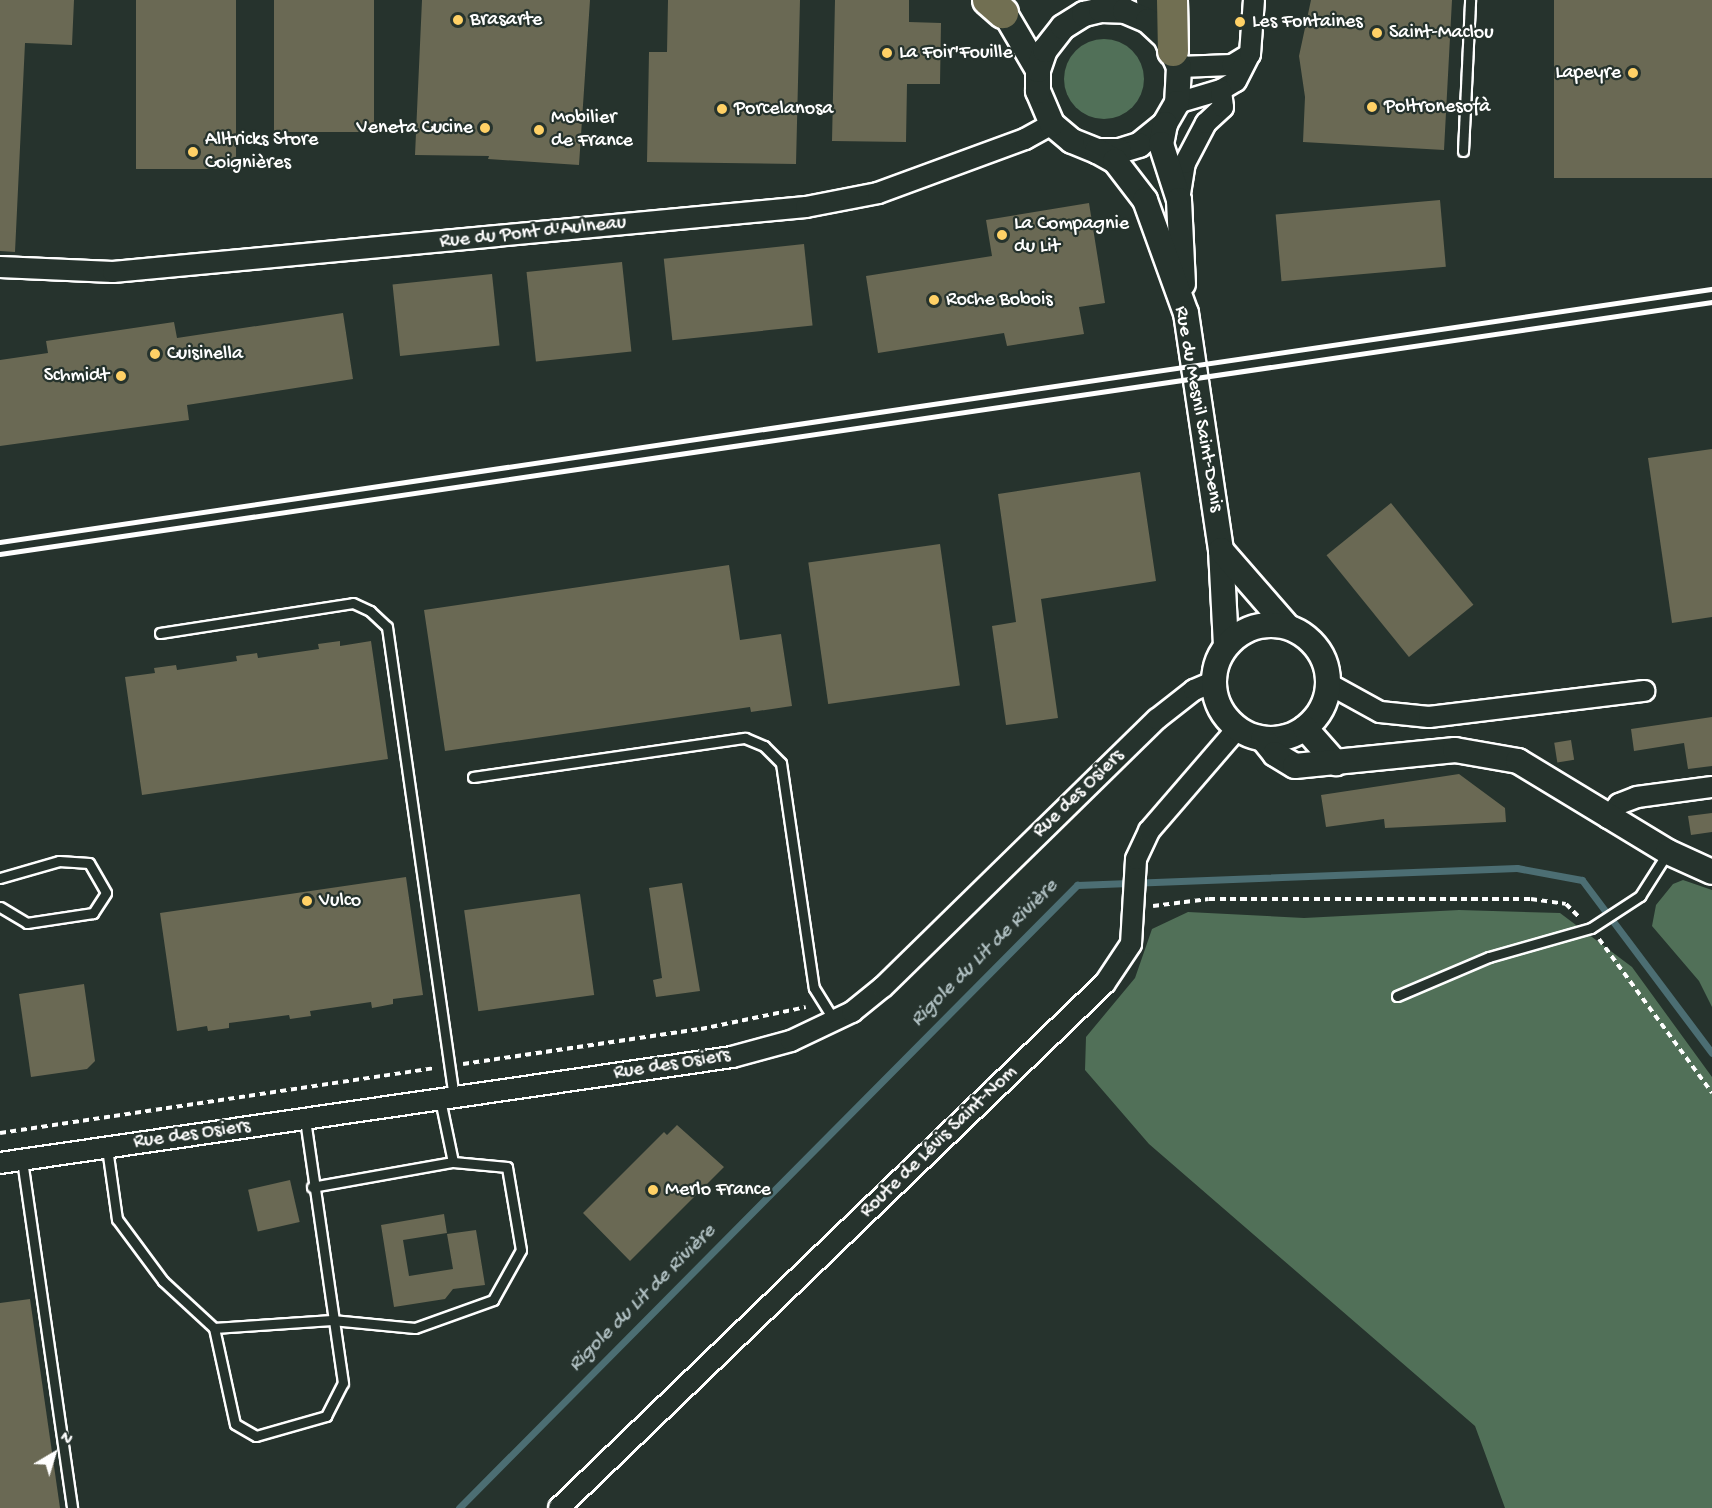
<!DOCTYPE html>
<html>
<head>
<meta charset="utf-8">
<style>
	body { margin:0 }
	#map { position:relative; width:1712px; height:1508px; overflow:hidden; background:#26332d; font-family:"Gochi Hand",sans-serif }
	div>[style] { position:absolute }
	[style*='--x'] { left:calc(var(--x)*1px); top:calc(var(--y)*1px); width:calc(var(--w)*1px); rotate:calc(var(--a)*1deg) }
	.green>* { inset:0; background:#517058 }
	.round { border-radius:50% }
	.stream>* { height:7px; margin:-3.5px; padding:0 3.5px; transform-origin:3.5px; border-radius:3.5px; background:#4c6e73 }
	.building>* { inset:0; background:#6a6954; transform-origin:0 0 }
	.path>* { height:4px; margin-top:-2px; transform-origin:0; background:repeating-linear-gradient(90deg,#fff 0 6px,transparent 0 10.5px) }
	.roads { filter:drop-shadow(2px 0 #fff) drop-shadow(-2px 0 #fff) drop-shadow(0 2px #fff) drop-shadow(0 -2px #fff) }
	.service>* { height:9px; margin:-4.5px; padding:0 4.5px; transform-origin:4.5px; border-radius:4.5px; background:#26332d }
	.minor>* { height:20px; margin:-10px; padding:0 10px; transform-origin:10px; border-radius:10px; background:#26332d }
	.tertiary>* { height:24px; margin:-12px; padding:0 12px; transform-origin:12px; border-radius:12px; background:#26332d }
	.tertiary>.ring { margin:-12px; padding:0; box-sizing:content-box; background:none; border:24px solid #26332d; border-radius:50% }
	.primary>* { height:30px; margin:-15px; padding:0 15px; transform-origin:15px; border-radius:15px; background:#716f52 }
	.rail>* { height:4.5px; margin:-2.25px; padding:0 2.25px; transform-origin:2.25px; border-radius:2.25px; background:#fff }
	.dots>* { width:16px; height:16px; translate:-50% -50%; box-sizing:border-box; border:3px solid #26332d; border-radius:50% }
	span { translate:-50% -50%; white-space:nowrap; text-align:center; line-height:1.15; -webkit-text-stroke:4.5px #26332d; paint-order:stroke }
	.poi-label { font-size:20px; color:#fff }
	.left { translate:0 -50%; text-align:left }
	.right { translate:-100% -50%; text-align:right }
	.street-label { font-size:20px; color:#fff }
	.water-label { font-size:21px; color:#aebec0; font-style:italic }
	.north { position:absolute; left:24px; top:1424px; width:60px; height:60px; -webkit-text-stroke:4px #26332d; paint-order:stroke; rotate:38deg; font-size:16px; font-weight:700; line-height:24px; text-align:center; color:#fff }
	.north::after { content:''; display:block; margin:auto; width:21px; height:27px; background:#fff; clip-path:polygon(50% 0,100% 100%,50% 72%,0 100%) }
</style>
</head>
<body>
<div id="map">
	<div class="green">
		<div class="round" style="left:1064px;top:39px;width:80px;height:80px"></div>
		<div style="clip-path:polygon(1683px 880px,1712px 890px,1712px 1007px,1699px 981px,1652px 926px,1656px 905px,1673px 884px)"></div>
		<div style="clip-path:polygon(1459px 910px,1560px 913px,1632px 967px,1712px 1077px,1712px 1508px,1505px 1508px,1475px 1426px,1149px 1144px,1085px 1070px,1086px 1037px,1135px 978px,1152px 929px,1188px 912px,1304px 918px)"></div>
	</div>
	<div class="stream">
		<div style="--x:459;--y:1508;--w:878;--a:-45.23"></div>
		<div style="--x:1077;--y:885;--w:440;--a:-2.2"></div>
		<div style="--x:1517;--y:868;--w:66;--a:10.5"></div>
		<div style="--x:1582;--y:880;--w:216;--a:53.1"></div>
	</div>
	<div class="building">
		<div style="clip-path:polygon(0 0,74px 0,72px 45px,25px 43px,15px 252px,0 251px)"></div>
		<div style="left:136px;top:0;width:100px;height:169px"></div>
		<div style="left:274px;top:0;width:100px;height:132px"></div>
		<div style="clip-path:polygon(422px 0,590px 0,579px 165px,488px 159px,489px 156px,415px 155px)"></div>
		<div style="clip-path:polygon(668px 0,800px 0,796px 164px,647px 162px,649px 52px,667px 52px)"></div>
		<div style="clip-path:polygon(835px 0,909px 0,909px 22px,941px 23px,940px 84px,907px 84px,906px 142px,832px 141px)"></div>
		<div style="clip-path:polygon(1311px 0,1452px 0,1444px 150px,1303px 142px,1305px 97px,1299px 56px)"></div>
		<div style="left:1554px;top:0;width:158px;height:178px"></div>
		<div style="left:1440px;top:200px;width:67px;height:165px;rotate:85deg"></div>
		<div style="clip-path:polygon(1089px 203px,1105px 303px,1079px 307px,1084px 334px,1007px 346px,1004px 333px,878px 353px,866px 276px,992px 256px,986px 220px)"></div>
		<div style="left:804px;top:244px;width:82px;height:141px;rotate:84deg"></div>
		<div style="left:622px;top:262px;width:90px;height:96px;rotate:84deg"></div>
		<div style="left:492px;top:274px;width:72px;height:100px;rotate:84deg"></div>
		<div style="clip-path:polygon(343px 313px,353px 379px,187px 405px,189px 420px,0 446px,0 360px,48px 353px,46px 341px,174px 322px,177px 338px)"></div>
		<div style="clip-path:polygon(1712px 449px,1712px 617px,1672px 623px,1648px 458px)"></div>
		<div style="clip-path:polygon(1140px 472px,1156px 581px,1041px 599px,1058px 718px,1006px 725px,992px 626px,1016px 622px,998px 494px)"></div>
		<div style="left:1391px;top:503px;width:131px;height:83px;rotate:51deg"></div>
		<div style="left:940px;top:544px;width:143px;height:133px;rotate:82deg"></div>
		<div style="clip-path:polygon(729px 565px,740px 640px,781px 634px,792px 706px,751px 712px,750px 707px,445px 751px,424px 610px)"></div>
		<div style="clip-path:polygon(340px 641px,340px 646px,371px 641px,388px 759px,142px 795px,125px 677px,155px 673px,154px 668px,176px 665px,177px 670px,237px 661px,236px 656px,257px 653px,258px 658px,319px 649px,318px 644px)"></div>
		<div style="clip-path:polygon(1712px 717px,1712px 766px,1688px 769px,1684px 743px,1634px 751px,1631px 729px)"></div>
		<div style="left:1571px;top:740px;width:20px;height:17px;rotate:81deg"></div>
		<div style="clip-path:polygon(1459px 774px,1505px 808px,1506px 822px,1385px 828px,1384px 819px,1326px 827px,1321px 795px)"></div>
		<div style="clip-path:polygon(1712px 813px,1712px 832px,1691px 835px,1688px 816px)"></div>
		<div style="clip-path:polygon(406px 877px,423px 995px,393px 999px,393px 1004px,372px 1008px,371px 1002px,310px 1011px,311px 1016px,290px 1019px,289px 1015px,229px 1023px,229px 1028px,208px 1031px,207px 1026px,177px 1031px,160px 913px)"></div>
		<div style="clip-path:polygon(682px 883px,700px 991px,656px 997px,653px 980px,662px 978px,649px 888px)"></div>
		<div style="left:580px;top:894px;width:102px;height:117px;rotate:82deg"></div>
		<div style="clip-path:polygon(84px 984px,95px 1061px,87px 1069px,31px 1077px,19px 994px)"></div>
		<div style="clip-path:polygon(677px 1125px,724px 1167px,630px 1261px,583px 1213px,664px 1132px,667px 1135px)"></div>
		<div style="left:290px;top:1180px;width:43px;height:43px;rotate:77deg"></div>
		<div style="clip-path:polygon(444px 1214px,447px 1233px,403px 1240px,409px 1276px,453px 1269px,447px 1234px,476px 1230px,485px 1285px,453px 1289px,445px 1299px,394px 1307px,381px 1225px)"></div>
		<div style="clip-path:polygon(30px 1299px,60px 1508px,0 1508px,0 1303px)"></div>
	</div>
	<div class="path">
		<div style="--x:1153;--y:906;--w:56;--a:-7.1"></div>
		<div style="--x:1209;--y:899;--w:322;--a:0"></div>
		<div style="--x:1531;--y:899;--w:35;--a:8"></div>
		<div style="--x:1566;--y:904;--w:17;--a:45"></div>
		<div style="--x:1599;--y:939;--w:191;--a:53.7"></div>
		<div style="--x:463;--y:1064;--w:241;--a:-8.4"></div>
		<div style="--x:701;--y:1029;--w:107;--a:-11.8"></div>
		<div style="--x:0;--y:1133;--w:439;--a:-8.5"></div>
	</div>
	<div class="roads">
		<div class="service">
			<div style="--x:1463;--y:151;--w:151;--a:-87.3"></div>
			<div style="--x:160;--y:633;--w:195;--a:-8.8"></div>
			<div style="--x:353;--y:603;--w:19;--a:25"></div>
			<div style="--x:370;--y:611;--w:23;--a:43"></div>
			<div style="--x:387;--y:627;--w:475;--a:81.9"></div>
			<div style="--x:473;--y:777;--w:275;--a:-8.2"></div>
			<div style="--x:745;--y:738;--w:21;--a:23"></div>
			<div style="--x:764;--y:746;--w:24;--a:45"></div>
			<div style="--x:781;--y:763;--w:227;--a:81.7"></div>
			<div style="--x:814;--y:988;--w:39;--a:58"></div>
			<div style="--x:0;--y:878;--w:61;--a:-16.1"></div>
			<div style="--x:59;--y:861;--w:30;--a:4"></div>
			<div style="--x:89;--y:863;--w:34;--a:60"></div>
			<div style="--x:106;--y:893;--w:24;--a:123"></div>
			<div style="--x:93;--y:913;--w:67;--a:171.4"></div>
			<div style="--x:27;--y:923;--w:31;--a:-149"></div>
			<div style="--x:1397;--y:996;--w:100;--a:-23"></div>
			<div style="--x:1489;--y:957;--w:106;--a:-15.9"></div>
			<div style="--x:1591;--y:928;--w:59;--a:-33.1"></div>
			<div style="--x:1640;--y:896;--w:52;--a:-57.5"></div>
			<div style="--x:107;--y:1148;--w:72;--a:82"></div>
			<div style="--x:117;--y:1219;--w:77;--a:53.4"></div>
			<div style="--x:163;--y:1281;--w:69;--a:42.7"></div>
			<div style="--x:214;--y:1328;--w:98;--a:77.7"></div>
			<div style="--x:235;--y:1424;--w:24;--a:30"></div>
			<div style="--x:256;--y:1436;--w:73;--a:-15.9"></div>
			<div style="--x:326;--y:1416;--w:37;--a:-63"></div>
			<div style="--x:343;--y:1383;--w:267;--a:-98.2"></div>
			<div style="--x:22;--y:1160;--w:352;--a:81.8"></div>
			<div style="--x:312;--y:1187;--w:143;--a:-10.1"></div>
			<div style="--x:214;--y:1328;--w:118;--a:-3.9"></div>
			<div style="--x:332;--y:1320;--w:83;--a:5.5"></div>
			<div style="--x:415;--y:1328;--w:83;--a:-19.7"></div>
			<div style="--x:493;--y:1300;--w:57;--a:-60.8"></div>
			<div style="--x:521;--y:1250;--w:84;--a:-99.6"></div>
			<div style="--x:507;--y:1167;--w:54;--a:-174.7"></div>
			<div style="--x:453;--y:1162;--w:64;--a:-101.7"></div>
		</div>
		<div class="minor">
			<div style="--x:1179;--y:67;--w:53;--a:-2.2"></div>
			<div style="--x:1232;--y:65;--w:21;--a:-31"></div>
			<div style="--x:1177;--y:103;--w:46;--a:-16.5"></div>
			<div style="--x:1221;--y:90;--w:17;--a:-31"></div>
			<div style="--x:1236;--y:81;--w:30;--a:-63"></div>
			<div style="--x:1250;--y:54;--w:54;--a:-85.8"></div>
			<div style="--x:1179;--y:200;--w:37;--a:-81"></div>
			<div style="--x:1185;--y:163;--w:45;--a:-62.3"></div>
			<div style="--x:1206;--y:123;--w:23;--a:-43"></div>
			<div style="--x:1223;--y:107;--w:17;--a:-97"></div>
			<div style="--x:0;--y:267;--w:113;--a:2.5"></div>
			<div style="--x:113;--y:272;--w:696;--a:-5.36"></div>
			<div style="--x:806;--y:207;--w:73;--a:-11"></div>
			<div style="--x:878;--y:193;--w:157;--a:-20.2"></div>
			<div style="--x:1025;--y:139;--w:31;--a:-29"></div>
			<div style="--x:1329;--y:684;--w:58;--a:28.8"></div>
			<div style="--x:1380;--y:712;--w:49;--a:5.8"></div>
			<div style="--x:1429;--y:717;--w:217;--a:-6.9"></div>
			<div style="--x:1608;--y:818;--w:18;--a:-52"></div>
			<div style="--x:1619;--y:804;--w:19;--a:-21"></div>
			<div style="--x:1637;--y:797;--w:76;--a:-7.6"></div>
			<div style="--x:0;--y:1163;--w:740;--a:-8.24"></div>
			<div style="--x:732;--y:1057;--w:61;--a:-15.2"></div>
			<div style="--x:791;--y:1041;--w:68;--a:-25.4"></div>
			<div style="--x:852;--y:1012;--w:40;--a:-39"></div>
			<div style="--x:883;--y:987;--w:383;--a:-44.4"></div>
			<div style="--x:1157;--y:719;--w:47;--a:-38.1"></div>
			<div style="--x:1194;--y:690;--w:21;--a:-23"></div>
			<div style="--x:559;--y:1508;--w:757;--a:-43.88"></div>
			<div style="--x:1105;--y:983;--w:47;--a:-56.3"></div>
			<div style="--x:1131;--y:944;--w:85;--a:-86.6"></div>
			<div style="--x:1136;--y:859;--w:31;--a:-65"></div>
			<div style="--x:1149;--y:831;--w:135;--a:-49.2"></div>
		</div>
		<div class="tertiary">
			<div style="--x:997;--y:0;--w:81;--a:59.6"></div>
			<div style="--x:1149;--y:0;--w:73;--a:65.9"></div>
			<div style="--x:1179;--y:67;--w:36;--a:93"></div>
			<div style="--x:1177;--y:103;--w:24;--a:120"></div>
			<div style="--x:1165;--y:124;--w:33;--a:141"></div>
			<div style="--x:1139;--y:145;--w:21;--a:163"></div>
			<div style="--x:1119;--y:151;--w:22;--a:180"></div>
			<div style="--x:1097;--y:151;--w:27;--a:-158"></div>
			<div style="--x:1072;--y:141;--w:26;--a:-140"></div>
			<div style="--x:1052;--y:124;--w:36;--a:-113"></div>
			<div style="--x:1038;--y:91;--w:21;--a:-90"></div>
			<div style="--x:1038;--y:70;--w:21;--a:-71"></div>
			<div style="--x:1045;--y:50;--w:29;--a:-52"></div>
			<div style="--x:1063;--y:27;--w:25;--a:-32"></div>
			<div style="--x:1084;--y:14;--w:17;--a:-13"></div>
			<div style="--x:1101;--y:10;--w:24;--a:2"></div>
			<div style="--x:1125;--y:11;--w:25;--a:23"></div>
			<div style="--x:1148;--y:21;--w:25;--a:43"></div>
			<div style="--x:1165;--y:124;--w:20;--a:101"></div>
			<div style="--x:1161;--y:144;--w:59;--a:72.2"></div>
			<div style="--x:1179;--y:200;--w:84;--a:87.3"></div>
			<div style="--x:1097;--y:151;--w:21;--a:29"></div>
			<div style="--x:1115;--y:161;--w:49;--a:52.4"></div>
			<div style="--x:1145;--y:200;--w:120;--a:70.1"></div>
			<div style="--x:1186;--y:313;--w:240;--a:81.6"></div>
			<div style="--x:1221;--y:550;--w:95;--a:87"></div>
			<div style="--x:1221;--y:550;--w:101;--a:49"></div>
			<div class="ring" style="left:1214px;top:625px;width:90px;height:90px"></div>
			<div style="--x:1305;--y:728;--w:47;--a:48.5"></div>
			<div style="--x:1263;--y:739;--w:19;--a:51"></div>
			<div style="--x:1275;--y:754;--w:23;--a:31"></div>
			<div style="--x:1295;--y:766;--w:161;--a:-5.7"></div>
			<div style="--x:1455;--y:750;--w:64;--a:9.9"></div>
			<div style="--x:1518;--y:761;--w:175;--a:31.2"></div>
			<div style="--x:1668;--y:852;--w:48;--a:24.4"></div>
		</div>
		<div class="primary">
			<div style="--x:988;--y:0;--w:20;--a:41"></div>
			<div style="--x:1172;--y:0;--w:51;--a:88.9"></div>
		</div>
	</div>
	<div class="rail">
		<div style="--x:0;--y:542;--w:1731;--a:-8.41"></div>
		<div style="--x:0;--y:554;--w:1730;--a:-8.37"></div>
	</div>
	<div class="dots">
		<div style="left:458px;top:20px;background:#ffd166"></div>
		<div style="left:1240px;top:22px;background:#ffd166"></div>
		<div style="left:1377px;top:33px;background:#ffd166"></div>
		<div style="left:887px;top:53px;background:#ffd166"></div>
		<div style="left:1633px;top:73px;background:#ffd166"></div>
		<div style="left:1372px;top:107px;background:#ffd166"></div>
		<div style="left:722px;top:109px;background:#ffd166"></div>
		<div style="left:485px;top:128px;background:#ffd166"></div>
		<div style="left:539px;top:130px;background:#ffd166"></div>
		<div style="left:193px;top:152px;background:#ffd166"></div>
		<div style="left:1002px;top:235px;background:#ffd166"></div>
		<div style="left:934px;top:300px;background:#ffd166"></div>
		<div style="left:155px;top:354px;background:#ffd166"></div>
		<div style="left:121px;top:376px;background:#ffd166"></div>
		<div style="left:307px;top:901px;background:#ffd166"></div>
		<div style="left:653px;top:1190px;background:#ffd166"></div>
	</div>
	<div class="poi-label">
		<span class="left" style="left:470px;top:20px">Brasarte</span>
		<span class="left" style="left:1252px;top:22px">Les Fontaines</span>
		<span class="left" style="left:1389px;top:33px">Saint-Maclou</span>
		<span class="left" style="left:899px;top:53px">La Foir'Fouille</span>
		<span class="right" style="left:1621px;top:73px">Lapeyre</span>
		<span class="left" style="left:1384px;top:107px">Poltronesofà</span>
		<span class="left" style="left:734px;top:109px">Porcelanosa</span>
		<span class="left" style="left:551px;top:130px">Mobilier<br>de France</span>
		<span class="right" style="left:473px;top:128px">Veneta Cucine</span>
		<span class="left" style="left:205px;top:152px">Alltricks Store<br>Coignières</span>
		<span class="left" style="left:1014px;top:236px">La Compagnie<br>du Lit</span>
		<span class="left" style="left:946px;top:300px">Roche Bobois</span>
		<span class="left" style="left:167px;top:354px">Cuisinella</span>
		<span class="right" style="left:109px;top:376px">Schmidt</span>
		<span class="left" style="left:319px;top:901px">Vulco</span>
		<span class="left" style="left:665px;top:1190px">Merlo France</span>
	</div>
	<div class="street-label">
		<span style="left:533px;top:233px;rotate:-6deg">Rue du Pont d'Aulneau</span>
		<span style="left:1198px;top:409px;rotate:80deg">Rue du Mesnil Saint-Denis</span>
		<span style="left:1079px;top:794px;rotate:-44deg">Rue des Osiers</span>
		<span style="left:672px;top:1065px;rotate:-9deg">Rue des Osiers</span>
		<span style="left:192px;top:1135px;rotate:-8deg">Rue des Osiers</span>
		<span style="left:939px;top:1142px;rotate:-44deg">Route de Lévis Saint-Nom</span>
	</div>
	<div class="water-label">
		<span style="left:985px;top:954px;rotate:-45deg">Rigole du Lit de Rivière</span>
		<span style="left:643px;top:1299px;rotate:-45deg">Rigole du Lit de Rivière</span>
	</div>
	<div class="north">N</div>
</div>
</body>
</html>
